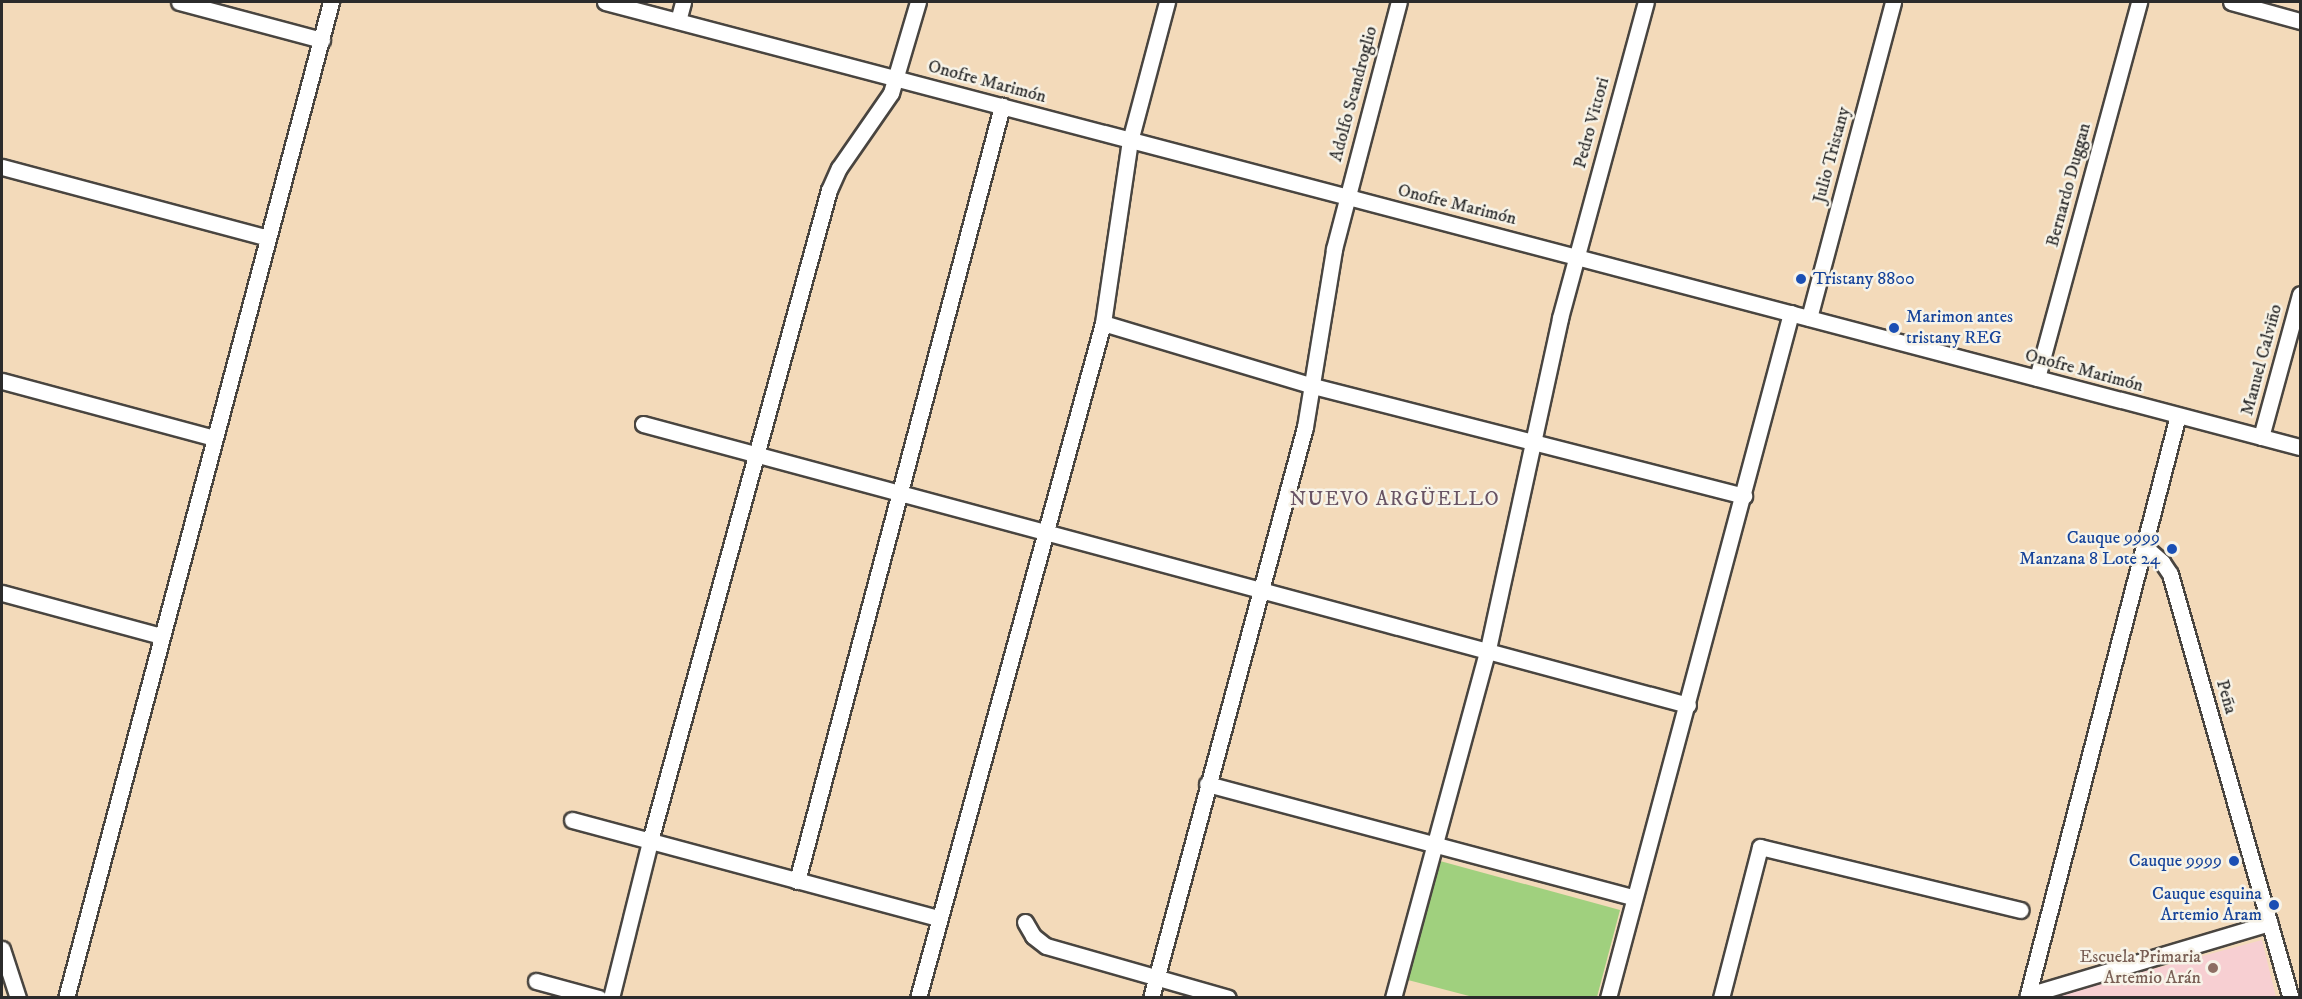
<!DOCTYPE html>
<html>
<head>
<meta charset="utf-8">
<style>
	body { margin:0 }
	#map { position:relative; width:2302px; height:999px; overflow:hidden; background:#f3daba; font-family:"IM FELL DW Pica",serif }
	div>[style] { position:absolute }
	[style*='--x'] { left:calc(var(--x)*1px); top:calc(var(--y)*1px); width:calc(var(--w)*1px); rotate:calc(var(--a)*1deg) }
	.built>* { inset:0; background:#f7cfd2 }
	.green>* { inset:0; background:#a0d07e }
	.roads { filter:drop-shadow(2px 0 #494540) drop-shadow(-2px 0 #494540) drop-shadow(0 2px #494540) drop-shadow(0 -2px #494540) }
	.minor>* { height:15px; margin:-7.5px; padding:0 7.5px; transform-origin:7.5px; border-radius:7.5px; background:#fff }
	.dots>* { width:16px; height:16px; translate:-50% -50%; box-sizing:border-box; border:3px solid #f7f3e8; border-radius:50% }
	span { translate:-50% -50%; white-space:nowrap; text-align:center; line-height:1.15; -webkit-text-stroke:5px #f7f3e8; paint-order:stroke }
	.street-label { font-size:18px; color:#2b2b2b }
	.transit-label { font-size:18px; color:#164399 }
	.left { translate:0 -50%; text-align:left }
	.right { translate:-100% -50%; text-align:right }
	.education-label { font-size:18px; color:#785e54 }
	.neighbourhood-label { font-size:20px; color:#685363; letter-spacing:1.5px }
	.frame { position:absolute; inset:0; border:3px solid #2b2b2b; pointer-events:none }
</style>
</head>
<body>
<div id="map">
	<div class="built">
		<div style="clip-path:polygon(2262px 940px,2276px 997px,2048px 997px,2052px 996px)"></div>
	</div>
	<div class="green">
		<div style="clip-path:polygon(1440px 861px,1620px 910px,1597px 997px,1473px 997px,1408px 980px)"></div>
	</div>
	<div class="roads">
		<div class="minor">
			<div style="--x:179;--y:2;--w:148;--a:14.9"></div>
			<div style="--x:605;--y:2;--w:1752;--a:14.71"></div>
			<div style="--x:2231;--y:2;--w:72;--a:15.4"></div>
			<div style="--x:678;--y:21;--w:20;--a:-75"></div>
			<div style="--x:2;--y:167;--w:275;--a:14.9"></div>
			<div style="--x:1809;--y:318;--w:327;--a:-75.1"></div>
			<div style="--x:1103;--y:323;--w:219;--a:16.7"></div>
			<div style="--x:1313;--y:386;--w:445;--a:14.3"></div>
			<div style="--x:2037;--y:378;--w:390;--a:-74.8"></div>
			<div style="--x:2;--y:381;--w:220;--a:15"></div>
			<div style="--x:643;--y:424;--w:1082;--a:15.05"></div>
			<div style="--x:2261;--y:437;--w:148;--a:-74.7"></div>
			<div style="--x:2145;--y:547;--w:23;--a:41"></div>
			<div style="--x:2162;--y:562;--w:14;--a:56"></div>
			<div style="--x:2170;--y:574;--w:441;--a:74.1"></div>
			<div style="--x:2;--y:593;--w:165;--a:15.1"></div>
			<div style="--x:1207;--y:784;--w:442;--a:14.9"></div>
			<div style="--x:572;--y:820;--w:380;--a:15"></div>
			<div style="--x:797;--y:881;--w:802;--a:-75.18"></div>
			<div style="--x:1025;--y:922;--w:16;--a:60"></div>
			<div style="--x:1033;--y:936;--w:16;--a:38"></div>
			<div style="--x:1046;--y:946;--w:189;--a:15.9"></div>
			<div style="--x:2;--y:949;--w:52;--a:71.9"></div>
			<div style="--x:536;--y:981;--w:65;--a:15.1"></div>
			<div style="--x:2028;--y:995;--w:252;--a:-16.6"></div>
			<div style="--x:66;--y:998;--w:1031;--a:-75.1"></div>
			<div style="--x:611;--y:998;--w:162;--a:-76"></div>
			<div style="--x:650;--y:841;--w:675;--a:-74.63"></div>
			<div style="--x:829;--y:190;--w:24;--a:-66"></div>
			<div style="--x:839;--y:168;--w:91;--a:-55.3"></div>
			<div style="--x:891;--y:93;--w:95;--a:-73.5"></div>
			<div style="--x:918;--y:998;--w:700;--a:-74.67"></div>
			<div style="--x:1103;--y:323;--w:184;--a:-81.6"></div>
			<div style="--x:1130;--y:141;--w:144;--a:-75.1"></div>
			<div style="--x:1151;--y:998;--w:591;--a:-74.91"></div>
			<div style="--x:1305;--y:427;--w:180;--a:-80.7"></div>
			<div style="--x:1334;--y:249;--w:255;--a:-75.3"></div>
			<div style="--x:1393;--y:998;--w:362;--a:-74.8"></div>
			<div style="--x:1488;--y:649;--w:339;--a:-77.7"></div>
			<div style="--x:1560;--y:318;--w:327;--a:-74.8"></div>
			<div style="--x:1608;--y:998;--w:709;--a:-75.04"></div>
			<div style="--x:1721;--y:998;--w:156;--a:-75.5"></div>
			<div style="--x:1760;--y:847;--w:268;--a:13.6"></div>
			<div style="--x:2027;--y:998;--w:602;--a:-75.48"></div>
		</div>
	</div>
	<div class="dots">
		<div style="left:1801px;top:279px;background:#1a4fb4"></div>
		<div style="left:1894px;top:328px;background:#1a4fb4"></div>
		<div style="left:2172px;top:549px;background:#1a4fb4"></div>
		<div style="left:2234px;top:861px;background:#1a4fb4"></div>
		<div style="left:2274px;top:905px;background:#1a4fb4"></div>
		<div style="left:2213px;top:968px;background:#8d6e63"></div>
	</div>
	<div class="street-label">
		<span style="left:987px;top:82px;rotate:15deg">Onofre Marimón</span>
		<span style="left:1354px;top:94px;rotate:-75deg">Adolfo Scandroglio</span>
		<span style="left:1592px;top:123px;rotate:-75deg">Pedro Vittori</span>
		<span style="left:1832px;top:155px;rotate:-75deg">Julio Tristany</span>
		<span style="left:2069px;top:185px;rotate:-75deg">Bernardo Duggan</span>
		<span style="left:1457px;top:205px;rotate:14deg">Onofre Marimón</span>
		<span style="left:2262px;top:360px;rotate:-75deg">Manuel Calviño</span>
		<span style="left:2084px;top:371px;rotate:15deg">Onofre Marimón</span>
		<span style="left:2226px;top:697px;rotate:74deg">Peña</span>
	</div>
	<div class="transit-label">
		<span class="left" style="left:1813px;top:279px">Tristany 8800</span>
		<span class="left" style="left:1906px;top:328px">Marimon antes<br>tristany REG</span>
		<span class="right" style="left:2160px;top:549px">Cauque 9999<br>Manzana 8 Lote 24</span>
		<span class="right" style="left:2222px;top:861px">Cauque 9999</span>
		<span class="right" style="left:2262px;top:905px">Cauque esquina<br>Artemio Aram</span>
	</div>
	<div class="education-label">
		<span class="right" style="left:2201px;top:968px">Escuela Primaria<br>Artemio Arán</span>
	</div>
	<div class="neighbourhood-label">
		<span style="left:1395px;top:499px">NUEVO ARGÜELLO</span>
	</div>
	<div class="frame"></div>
</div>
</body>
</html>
